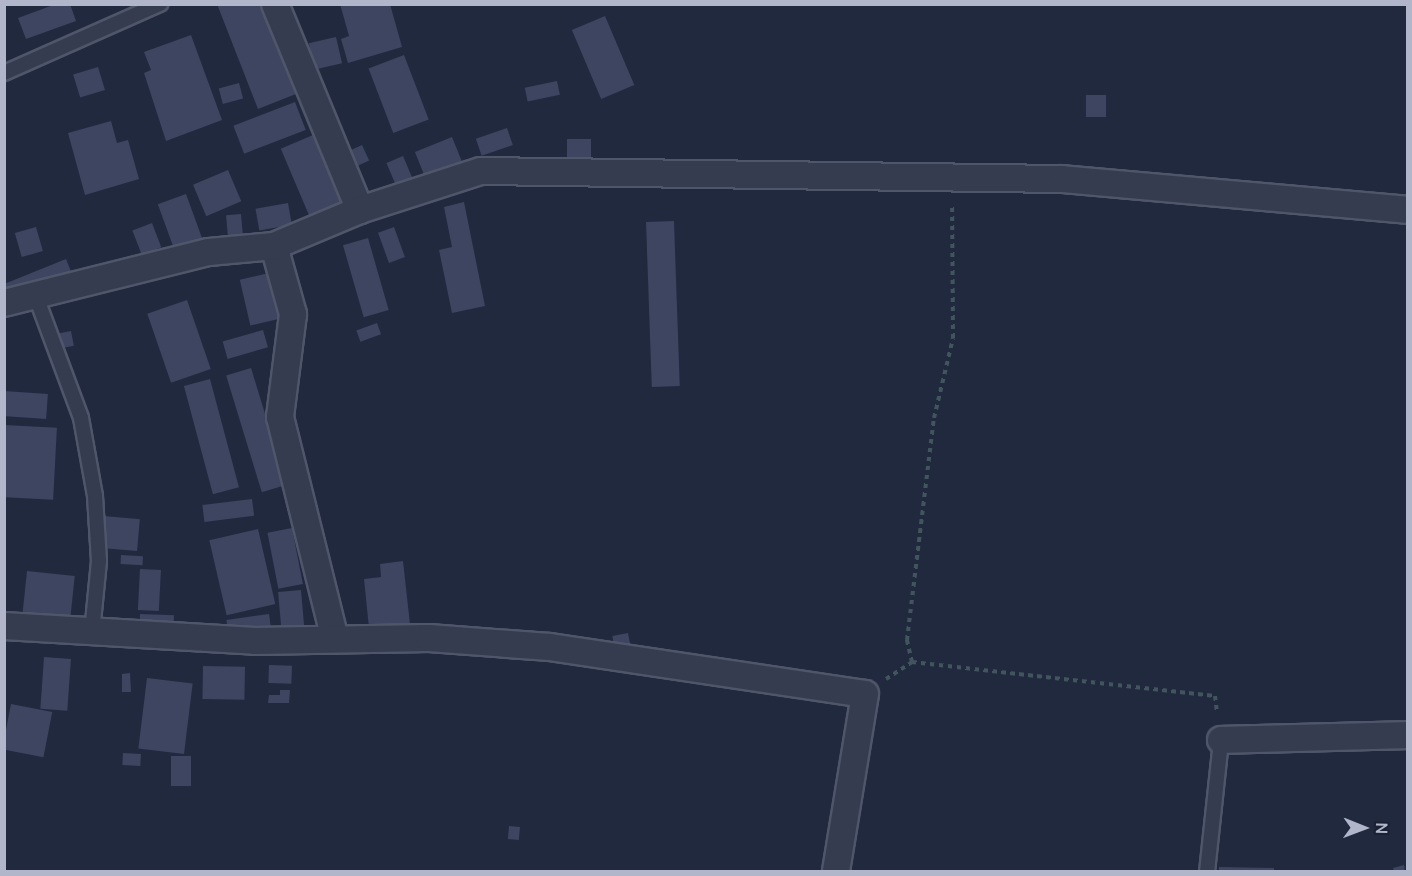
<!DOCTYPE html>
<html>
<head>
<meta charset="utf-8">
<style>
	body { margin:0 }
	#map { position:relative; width:1412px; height:876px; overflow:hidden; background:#21293f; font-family:Manrope,sans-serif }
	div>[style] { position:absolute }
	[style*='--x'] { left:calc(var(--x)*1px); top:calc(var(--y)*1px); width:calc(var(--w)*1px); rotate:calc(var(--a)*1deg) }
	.building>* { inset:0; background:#3d4560; transform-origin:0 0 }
	.path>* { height:4px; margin-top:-2px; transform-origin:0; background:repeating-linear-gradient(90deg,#41555d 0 4.5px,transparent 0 9px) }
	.roads { filter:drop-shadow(2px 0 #50566a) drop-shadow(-2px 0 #50566a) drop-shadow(0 2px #50566a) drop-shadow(0 -2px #50566a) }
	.lane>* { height:14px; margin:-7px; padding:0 7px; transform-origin:7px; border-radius:7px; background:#353c4f }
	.street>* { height:26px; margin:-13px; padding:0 13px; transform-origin:13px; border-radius:13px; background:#353c4f }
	span { translate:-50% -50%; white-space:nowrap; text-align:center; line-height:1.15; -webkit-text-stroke:6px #1a2134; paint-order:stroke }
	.frame { position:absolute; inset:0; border:6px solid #b1b6ca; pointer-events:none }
	.north { position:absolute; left:1334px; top:798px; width:60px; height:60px; -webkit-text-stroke:4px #1a2134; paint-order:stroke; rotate:91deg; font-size:16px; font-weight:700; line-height:24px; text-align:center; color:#b1b6ca }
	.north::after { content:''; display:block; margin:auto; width:21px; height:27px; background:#b1b6ca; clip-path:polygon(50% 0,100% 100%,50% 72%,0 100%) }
</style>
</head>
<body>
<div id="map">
	<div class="building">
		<div style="clip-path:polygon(56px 4px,70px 4px,76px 21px,26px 39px,18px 18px)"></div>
		<div style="clip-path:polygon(217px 4px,261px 4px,296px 94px,258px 109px)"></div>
		<div style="clip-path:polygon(340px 4px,390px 4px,402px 47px,348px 63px,341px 39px,349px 36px)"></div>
		<div style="left:605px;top:16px;width:75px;height:36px;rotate:67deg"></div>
		<div style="clip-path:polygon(191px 35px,222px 120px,166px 141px,144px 73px,151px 70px,144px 52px)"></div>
		<div style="left:336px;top:37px;width:27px;height:28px;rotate:77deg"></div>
		<div style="left:404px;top:55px;width:69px;height:38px;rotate:69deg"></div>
		<div style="left:98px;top:67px;width:24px;height:26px;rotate:73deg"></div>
		<div style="left:557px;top:81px;width:14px;height:33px;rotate:78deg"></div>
		<div style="left:239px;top:83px;width:16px;height:21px;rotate:75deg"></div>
		<div style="left:1086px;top:95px;width:20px;height:22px"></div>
		<div style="left:295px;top:102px;width:30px;height:66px;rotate:69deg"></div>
		<div style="clip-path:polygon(111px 121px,117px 143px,128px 140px,139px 179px,85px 195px,68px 133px)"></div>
		<div style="left:507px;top:128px;width:18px;height:33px;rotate:71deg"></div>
		<div style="left:313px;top:135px;width:78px;height:35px;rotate:67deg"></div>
		<div style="left:452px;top:137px;width:27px;height:40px;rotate:68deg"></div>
		<div style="left:567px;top:139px;width:24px;height:22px"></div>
		<div style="left:362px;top:145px;width:17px;height:12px;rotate:65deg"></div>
		<div style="left:403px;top:156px;width:25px;height:18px;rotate:67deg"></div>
		<div style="left:228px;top:170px;width:34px;height:38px;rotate:67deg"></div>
		<div style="left:186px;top:194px;width:48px;height:30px;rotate:70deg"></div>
		<div style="clip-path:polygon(464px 202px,485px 306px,452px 313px,439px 250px,452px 247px,444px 207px)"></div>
		<div style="left:288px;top:203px;width:22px;height:33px;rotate:80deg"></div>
		<div style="left:241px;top:214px;width:22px;height:15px;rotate:85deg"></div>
		<div style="left:674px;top:221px;width:165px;height:28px;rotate:88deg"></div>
		<div style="left:152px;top:223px;width:26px;height:21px;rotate:69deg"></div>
		<div style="left:36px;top:227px;width:25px;height:22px;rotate:74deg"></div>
		<div style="left:394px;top:227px;width:32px;height:17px;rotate:70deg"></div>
		<div style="left:368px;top:238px;width:75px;height:26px;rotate:74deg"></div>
		<div style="left:66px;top:259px;width:16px;height:66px;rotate:68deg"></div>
		<div style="left:269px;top:273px;width:47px;height:30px;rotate:77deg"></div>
		<div style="left:187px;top:300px;width:73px;height:42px;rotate:71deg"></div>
		<div style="left:377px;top:323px;width:12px;height:22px;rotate:70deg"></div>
		<div style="left:263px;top:330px;width:18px;height:42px;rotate:74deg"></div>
		<div style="left:71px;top:331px;width:15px;height:16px;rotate:79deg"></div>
		<div style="left:251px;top:368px;width:122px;height:26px;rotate:73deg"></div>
		<div style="left:210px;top:379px;width:112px;height:27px;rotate:75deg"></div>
		<div style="left:4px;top:391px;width:44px;height:25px;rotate:4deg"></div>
		<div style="left:4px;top:425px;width:53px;height:72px;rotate:3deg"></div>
		<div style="left:252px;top:499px;width:17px;height:50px;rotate:83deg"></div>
		<div style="left:104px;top:516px;width:36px;height:32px;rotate:5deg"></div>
		<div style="left:292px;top:528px;width:57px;height:25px;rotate:79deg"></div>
		<div style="left:258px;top:529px;width:77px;height:50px;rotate:77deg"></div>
		<div style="left:121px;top:555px;width:22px;height:9px;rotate:3deg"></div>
		<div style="clip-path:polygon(403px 561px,410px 624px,369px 628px,364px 579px,381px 577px,380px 564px)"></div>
		<div style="left:140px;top:569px;width:21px;height:41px;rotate:3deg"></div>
		<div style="left:27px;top:571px;width:48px;height:53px;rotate:6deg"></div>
		<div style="left:301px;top:590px;width:38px;height:23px;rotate:85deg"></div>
		<div style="left:140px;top:614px;width:34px;height:17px;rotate:2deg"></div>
		<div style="left:269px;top:614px;width:14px;height:43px;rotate:82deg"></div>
		<div style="left:628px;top:633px;width:16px;height:16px;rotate:79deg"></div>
		<div style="left:44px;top:657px;width:27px;height:52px;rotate:4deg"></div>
		<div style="left:269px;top:665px;width:23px;height:18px;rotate:2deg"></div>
		<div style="left:203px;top:666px;width:42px;height:33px;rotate:1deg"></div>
		<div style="clip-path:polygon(130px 673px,131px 692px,122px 692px,122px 674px)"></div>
		<div style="left:147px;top:678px;width:46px;height:71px;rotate:7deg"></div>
		<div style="clip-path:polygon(280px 690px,290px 690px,289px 703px,268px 703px,269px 695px,280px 695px)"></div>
		<div style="left:11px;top:704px;width:42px;height:46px;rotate:11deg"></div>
		<div style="left:123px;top:753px;width:18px;height:12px;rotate:3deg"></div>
		<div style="left:171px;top:756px;width:20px;height:30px"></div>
		<div style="left:509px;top:826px;width:11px;height:13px;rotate:5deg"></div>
		<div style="clip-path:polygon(1404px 865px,1405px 872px,1394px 872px,1393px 868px)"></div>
		<div style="clip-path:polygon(1219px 867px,1274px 868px,1274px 872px,1219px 872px)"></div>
	</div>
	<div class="path">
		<div style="--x:912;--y:662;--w:23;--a:-103"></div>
		<div style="--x:907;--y:640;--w:224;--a:-83.1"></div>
		<div style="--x:934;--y:418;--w:82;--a:-76.6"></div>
		<div style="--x:953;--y:338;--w:133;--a:-90.4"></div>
		<div style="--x:886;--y:679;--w:31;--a:-33"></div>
		<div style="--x:912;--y:662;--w:305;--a:6.4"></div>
		<div style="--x:1215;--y:696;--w:16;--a:83"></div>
	</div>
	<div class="roads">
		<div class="lane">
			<div style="--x:4;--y:73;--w:171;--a:-23.9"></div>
			<div style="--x:35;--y:294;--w:132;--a:69.6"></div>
			<div style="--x:81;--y:418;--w:79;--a:79.8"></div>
			<div style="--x:95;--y:496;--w:65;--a:86.5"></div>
			<div style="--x:99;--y:561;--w:72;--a:95.6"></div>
			<div style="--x:1207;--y:872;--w:133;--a:-83.9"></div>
		</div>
		<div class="street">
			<div style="--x:275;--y:4;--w:223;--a:67.6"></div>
			<div style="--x:274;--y:246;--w:71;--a:74.4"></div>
			<div style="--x:293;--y:314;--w:104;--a:97.2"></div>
			<div style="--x:280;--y:417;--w:226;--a:76.1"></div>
			<div style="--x:4;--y:303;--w:211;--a:-14"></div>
			<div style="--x:209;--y:252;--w:65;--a:-5.3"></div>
			<div style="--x:274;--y:246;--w:93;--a:-22.7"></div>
			<div style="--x:360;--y:210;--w:127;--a:-17.9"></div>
			<div style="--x:481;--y:171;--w:581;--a:0.79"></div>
			<div style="--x:1062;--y:179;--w:347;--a:5.1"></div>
			<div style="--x:4;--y:626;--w:251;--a:3.4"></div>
			<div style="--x:255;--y:641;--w:174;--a:-1"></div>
			<div style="--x:429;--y:638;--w:121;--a:4.3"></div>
			<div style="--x:550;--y:647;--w:318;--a:8.5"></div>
			<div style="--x:865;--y:694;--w:180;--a:99.3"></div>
			<div style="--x:1221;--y:740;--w:187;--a:-1.5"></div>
		</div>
	</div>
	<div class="frame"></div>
	<div class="north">N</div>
</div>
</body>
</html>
